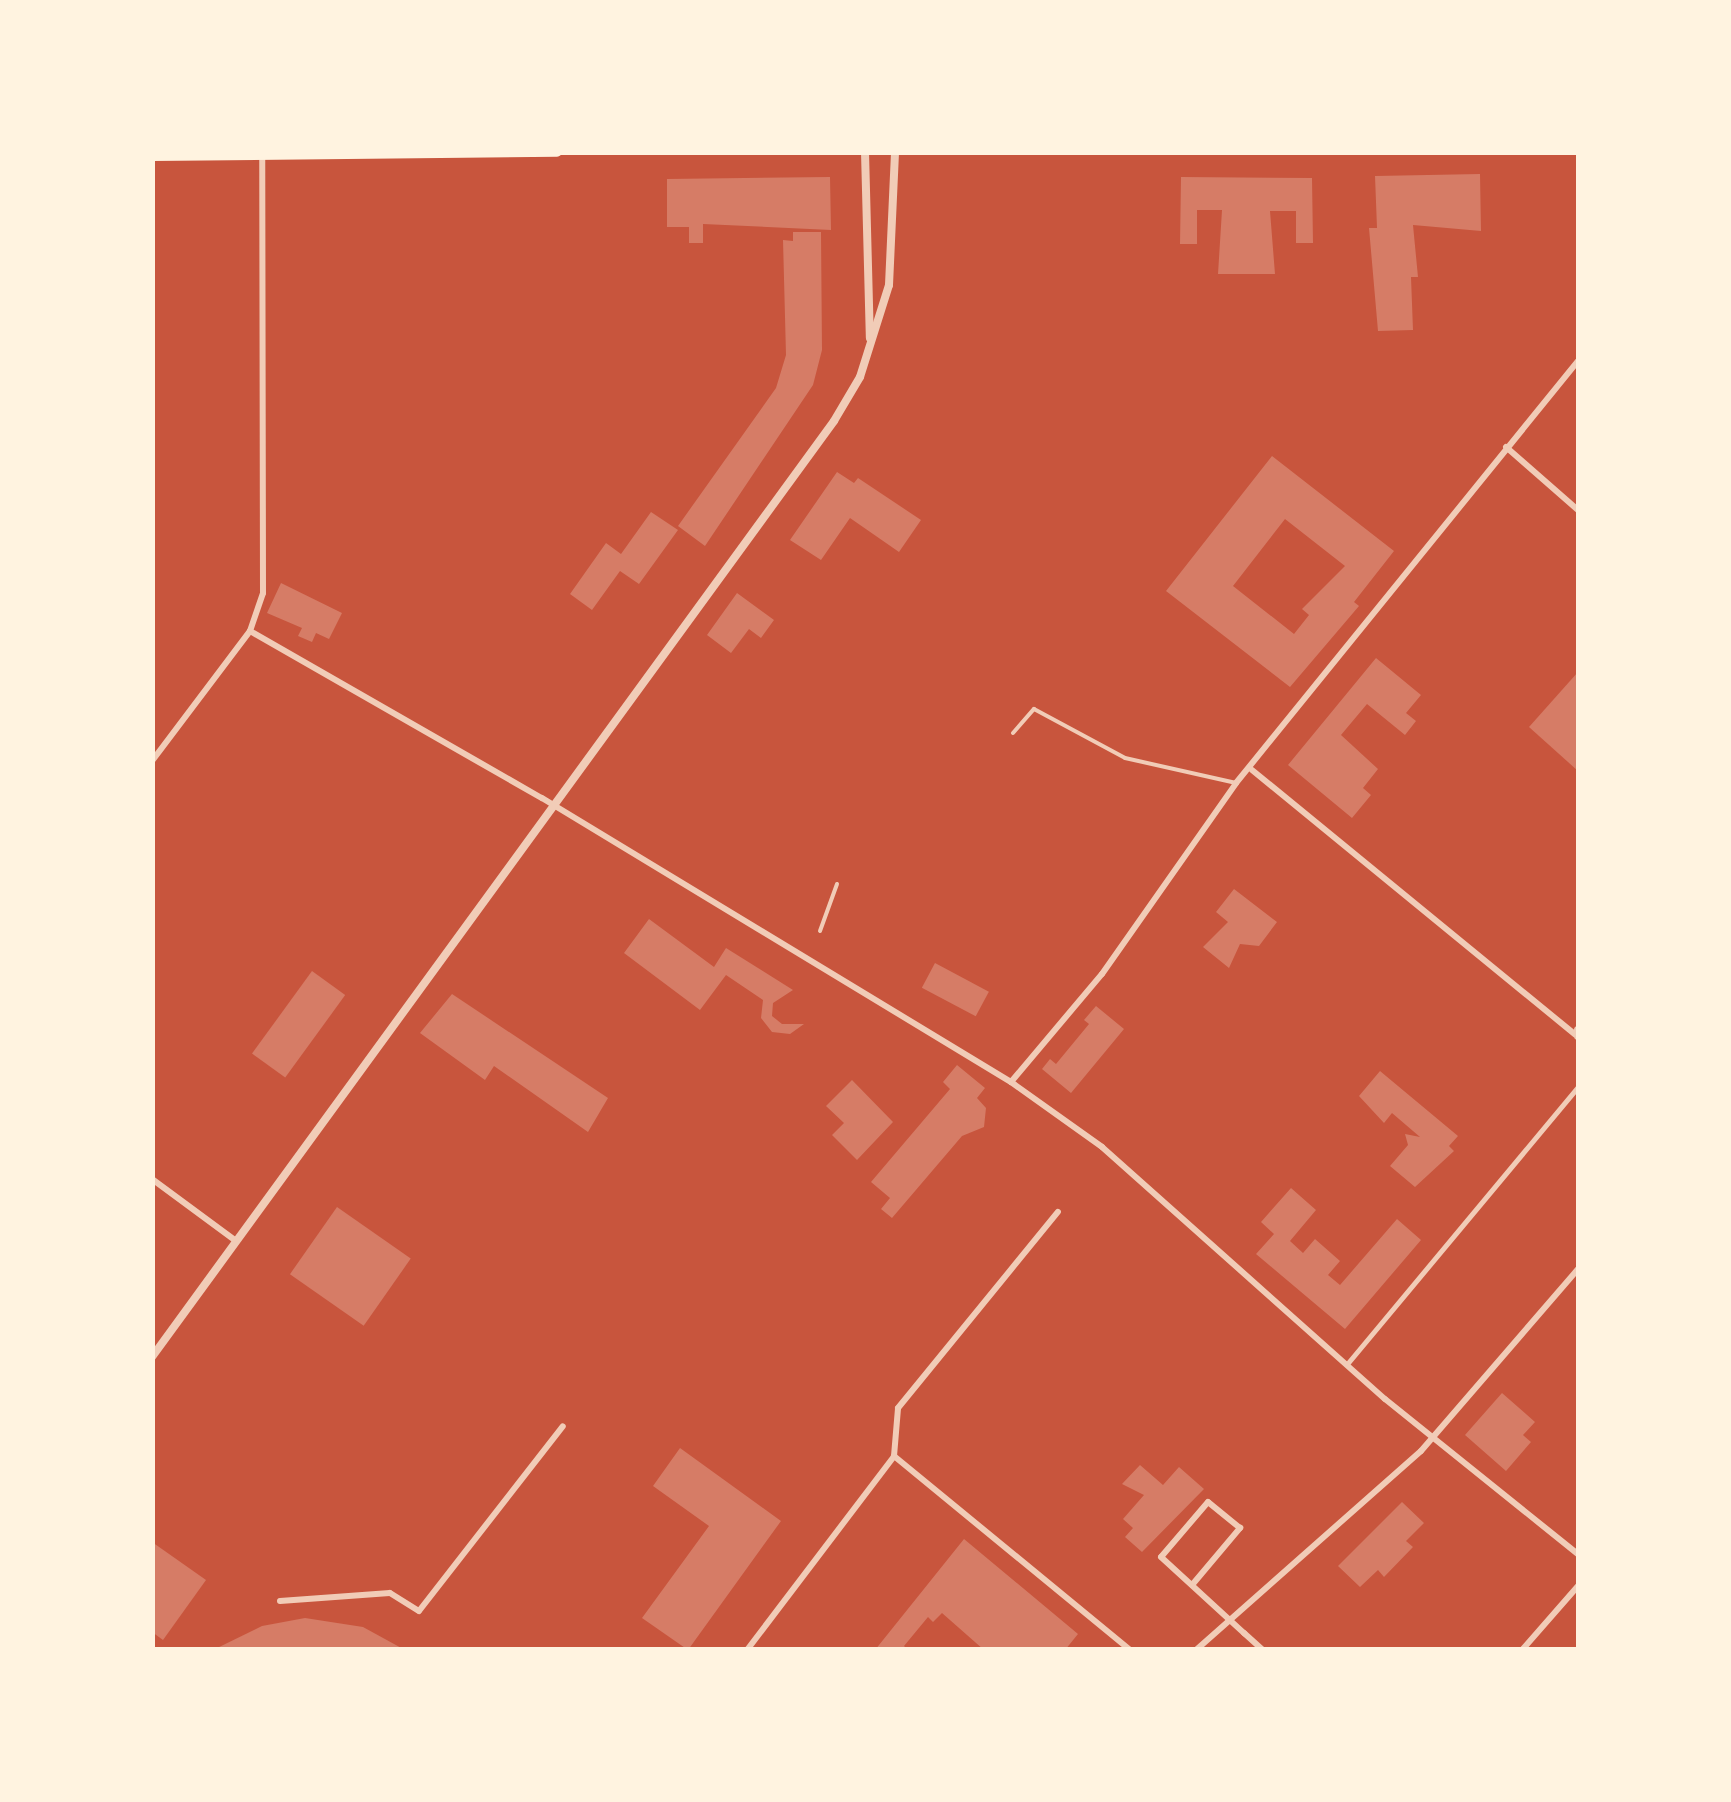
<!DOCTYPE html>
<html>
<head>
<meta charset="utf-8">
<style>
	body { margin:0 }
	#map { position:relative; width:1731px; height:1802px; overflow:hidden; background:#c8553d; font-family:"Nunito Sans",sans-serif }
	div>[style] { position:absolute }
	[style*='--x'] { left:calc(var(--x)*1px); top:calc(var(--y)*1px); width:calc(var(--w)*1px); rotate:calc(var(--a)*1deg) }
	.building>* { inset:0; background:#d67c66; transform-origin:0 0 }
	.service>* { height:4px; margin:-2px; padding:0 2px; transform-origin:2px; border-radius:2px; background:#f1ccb7 }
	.pedestrian>* { height:5px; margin:-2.5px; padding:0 2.5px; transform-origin:2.5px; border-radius:2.5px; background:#f1ccb7 }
	.minor>* { height:6px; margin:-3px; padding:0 3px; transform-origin:3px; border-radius:3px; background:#f1ccb7 }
	.tertiary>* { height:8px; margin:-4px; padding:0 4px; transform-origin:4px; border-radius:4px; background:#f1ccb7 }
	.primary>* { height:10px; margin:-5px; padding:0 5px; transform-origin:5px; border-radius:5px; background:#fff3e0 }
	span { translate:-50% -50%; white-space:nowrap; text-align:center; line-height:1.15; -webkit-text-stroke:8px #fff3e0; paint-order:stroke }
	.frame { position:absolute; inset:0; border:155px solid #fff3e0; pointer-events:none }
</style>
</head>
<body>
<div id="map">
	<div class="building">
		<div style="clip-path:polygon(1480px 174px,1481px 231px,1413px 225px,1418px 277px,1411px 277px,1413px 330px,1378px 331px,1369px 228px,1377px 228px,1375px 176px)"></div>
		<div style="clip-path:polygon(830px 177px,831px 230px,703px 224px,703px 243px,689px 243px,689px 227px,667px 227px,667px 179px)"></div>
		<div style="clip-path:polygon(1181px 177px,1312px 178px,1313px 243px,1296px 243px,1296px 211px,1270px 211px,1275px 274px,1218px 274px,1222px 210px,1197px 210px,1197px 244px,1180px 244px)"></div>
		<div style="clip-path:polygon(793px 232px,821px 232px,822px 350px,813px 385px,705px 546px,678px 526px,776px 388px,786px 355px,783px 240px,793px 241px)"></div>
		<div style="clip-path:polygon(evenodd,1272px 456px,1394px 551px,1354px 602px,1359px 606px,1290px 687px,1166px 591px,1272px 456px,1285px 519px,1345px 566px,1302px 609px,1309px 615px,1294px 634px,1233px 586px,1285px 519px)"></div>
		<div style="clip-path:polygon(837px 472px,854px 483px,858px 478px,921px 520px,899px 552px,850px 518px,821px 560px,790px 540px)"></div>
		<div style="clip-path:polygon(651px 512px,678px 530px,639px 584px,620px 571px,592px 610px,570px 594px,606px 543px,621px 554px)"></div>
		<div style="clip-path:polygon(281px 583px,342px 613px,329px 639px,316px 633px,312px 642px,298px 636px,302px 628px,267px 613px)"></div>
		<div style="clip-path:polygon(737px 593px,774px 620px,761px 638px,749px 629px,731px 653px,707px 635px)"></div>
		<div style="clip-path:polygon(1376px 658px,1421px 695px,1406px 713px,1416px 721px,1405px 735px,1367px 704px,1341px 735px,1378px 769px,1363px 788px,1371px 795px,1352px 818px,1288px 765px)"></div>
		<div style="clip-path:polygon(1578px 672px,1578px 771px,1529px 727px)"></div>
		<div style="clip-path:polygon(1234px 889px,1277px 922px,1259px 946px,1240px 944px,1229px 968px,1203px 947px,1228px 922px,1216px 912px)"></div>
		<div style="clip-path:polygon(649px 919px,714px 967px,726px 948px,793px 990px,773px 1003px,772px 1016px,782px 1024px,804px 1024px,790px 1034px,772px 1032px,761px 1018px,763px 1000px,726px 975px,700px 1010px,624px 953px)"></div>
		<div style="left:935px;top:963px;width:61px;height:28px;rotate:28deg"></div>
		<div style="left:312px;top:971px;width:41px;height:102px;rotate:36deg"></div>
		<div style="clip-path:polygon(452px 994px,608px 1098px,588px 1132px,494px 1066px,485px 1080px,420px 1033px)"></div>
		<div style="clip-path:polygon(1096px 1006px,1124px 1029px,1071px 1093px,1042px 1069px,1050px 1059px,1056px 1064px,1089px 1024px,1084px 1020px)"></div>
		<div style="clip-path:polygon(957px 1065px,985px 1088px,977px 1098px,986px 1108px,984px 1127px,962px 1136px,892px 1218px,881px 1209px,890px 1198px,871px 1182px,950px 1089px,943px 1082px)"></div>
		<div style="clip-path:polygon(1380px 1071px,1458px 1136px,1449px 1146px,1454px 1151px,1415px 1187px,1390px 1166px,1408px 1145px,1405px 1134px,1420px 1137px,1392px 1113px,1384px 1123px,1359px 1096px)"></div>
		<div style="clip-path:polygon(852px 1080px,893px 1122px,857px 1160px,832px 1135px,844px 1123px,826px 1106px)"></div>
		<div style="clip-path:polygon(1291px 1188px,1316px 1210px,1290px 1241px,1303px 1253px,1315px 1239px,1340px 1261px,1328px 1275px,1340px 1285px,1397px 1219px,1421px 1240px,1345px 1329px,1256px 1254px,1274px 1234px,1261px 1222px)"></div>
		<div style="left:337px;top:1207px;width:90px;height:82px;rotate:35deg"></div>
		<div style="clip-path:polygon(1502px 1393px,1535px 1422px,1523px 1435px,1531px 1442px,1506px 1471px,1465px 1435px)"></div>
		<div style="clip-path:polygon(680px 1448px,781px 1521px,688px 1650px,642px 1618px,709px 1526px,653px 1486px)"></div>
		<div style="clip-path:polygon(1140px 1465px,1163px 1485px,1179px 1467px,1204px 1489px,1142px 1552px,1125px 1537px,1133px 1528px,1123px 1519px,1144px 1495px,1122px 1484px)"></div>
		<div style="clip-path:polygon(1402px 1502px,1424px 1523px,1406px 1541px,1413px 1547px,1384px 1577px,1378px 1570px,1360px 1587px,1338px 1566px)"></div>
		<div style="clip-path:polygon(964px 1539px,1078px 1634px,1065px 1650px,984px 1650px,942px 1613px,933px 1622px,928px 1617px,904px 1646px,908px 1650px,875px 1650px)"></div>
		<div style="clip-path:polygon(152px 1542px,206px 1580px,163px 1640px,152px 1632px)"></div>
		<div style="clip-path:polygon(305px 1618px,363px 1627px,405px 1650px,213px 1650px,262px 1626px)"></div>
	</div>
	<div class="service">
		<div style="--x:1013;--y:733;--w:32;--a:-49"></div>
		<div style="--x:1034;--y:709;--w:103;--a:28.3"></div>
		<div style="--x:1125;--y:758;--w:114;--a:12.7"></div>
		<div style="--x:820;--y:931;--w:50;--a:-70.1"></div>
	</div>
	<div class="pedestrian">
		<div style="--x:1347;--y:1364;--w:361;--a:-50.2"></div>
	</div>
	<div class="minor">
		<div style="--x:1506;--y:447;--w:96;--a:41.2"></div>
		<div style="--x:250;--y:631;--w:336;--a:29.8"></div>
		<div style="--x:542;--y:798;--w:548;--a:31.2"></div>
		<div style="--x:1011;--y:1082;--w:112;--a:35.5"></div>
		<div style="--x:1102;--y:1147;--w:379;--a:41.7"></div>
		<div style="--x:1385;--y:1399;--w:248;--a:38.8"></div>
		<div style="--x:152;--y:761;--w:163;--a:-53"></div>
		<div style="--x:250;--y:631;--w:40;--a:-71.1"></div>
		<div style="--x:263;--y:593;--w:438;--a:-90.1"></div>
		<div style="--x:1252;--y:770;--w:417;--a:39.3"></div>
		<div style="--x:1011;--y:1082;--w:141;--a:-49.9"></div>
		<div style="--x:1102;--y:974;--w:233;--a:-54.9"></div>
		<div style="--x:1236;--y:783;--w:543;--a:-50.98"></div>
		<div style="--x:152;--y:1179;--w:104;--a:36.4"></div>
		<div style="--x:894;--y:1456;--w:306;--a:39.4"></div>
		<div style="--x:894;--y:1456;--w:48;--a:-85.2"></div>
		<div style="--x:898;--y:1408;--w:253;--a:-50.8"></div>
		<div style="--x:1192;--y:1585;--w:75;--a:-49.9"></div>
		<div style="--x:1240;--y:1528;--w:41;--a:-140.9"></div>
		<div style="--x:1208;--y:1502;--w:72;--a:130.5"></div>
		<div style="--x:1161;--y:1557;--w:113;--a:42.5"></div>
		<div style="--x:1244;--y:1633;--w:25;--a:42"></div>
		<div style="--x:280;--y:1601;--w:110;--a:-4.2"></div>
		<div style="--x:390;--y:1593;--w:34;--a:32"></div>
		<div style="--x:419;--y:1611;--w:234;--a:-52.1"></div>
		<div style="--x:747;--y:1650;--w:243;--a:-52.8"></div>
		<div style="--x:1196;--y:1650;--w:300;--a:-41.5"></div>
		<div style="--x:1421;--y:1451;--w:240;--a:-49.2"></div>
		<div style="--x:1522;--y:1650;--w:85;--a:-48.8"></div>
	</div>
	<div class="tertiary">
		<div style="--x:865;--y:152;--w:186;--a:88.5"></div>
		<div style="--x:1578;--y:1030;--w:6;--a:90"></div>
		<div style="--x:152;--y:1357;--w:1158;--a:-53.92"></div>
		<div style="--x:834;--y:421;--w:51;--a:-59.4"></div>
		<div style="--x:860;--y:377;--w:96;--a:-72.5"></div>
		<div style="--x:889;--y:285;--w:133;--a:-87.4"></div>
	</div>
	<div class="primary">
		<div style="--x:152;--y:156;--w:405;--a:-0.6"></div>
	</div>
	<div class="frame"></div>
</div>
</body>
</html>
